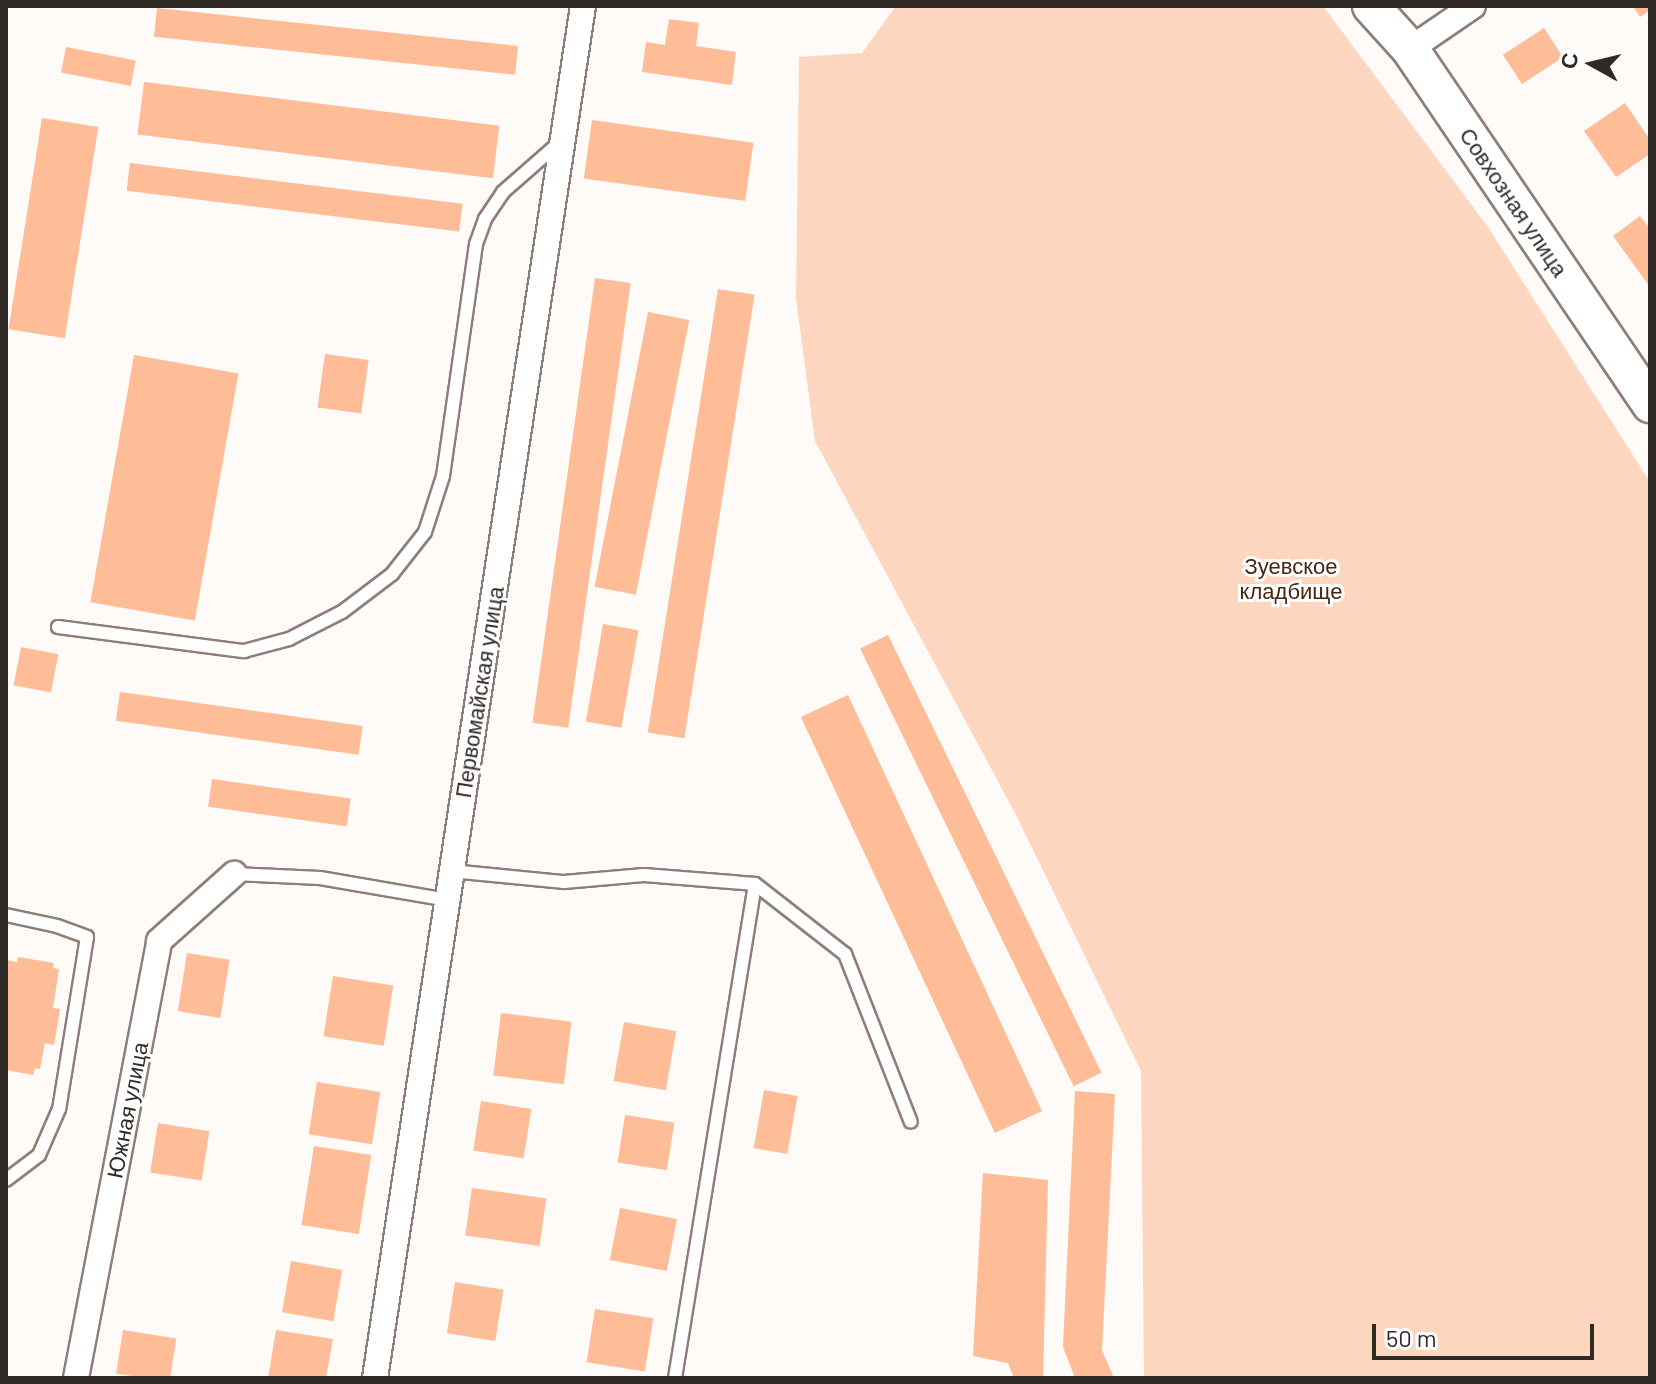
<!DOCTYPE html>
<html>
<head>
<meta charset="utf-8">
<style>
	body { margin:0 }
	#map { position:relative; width:1656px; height:1384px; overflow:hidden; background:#fdfaf8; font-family:Barlow,sans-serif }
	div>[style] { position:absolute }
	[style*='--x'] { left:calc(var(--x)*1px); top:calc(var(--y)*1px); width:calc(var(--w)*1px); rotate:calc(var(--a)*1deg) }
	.green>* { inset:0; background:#fdd6bf }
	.building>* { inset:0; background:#febd96; transform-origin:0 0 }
	.roads { filter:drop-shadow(2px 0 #8d7f77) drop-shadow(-2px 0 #8d7f77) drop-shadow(0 2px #8d7f77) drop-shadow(0 -2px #8d7f77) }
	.lane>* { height:12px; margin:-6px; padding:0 6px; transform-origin:6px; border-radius:6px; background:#fff }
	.street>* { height:24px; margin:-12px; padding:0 12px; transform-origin:12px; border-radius:12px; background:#fff }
	.secondary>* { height:36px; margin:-18px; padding:0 18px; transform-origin:18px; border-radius:18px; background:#fff }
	span { translate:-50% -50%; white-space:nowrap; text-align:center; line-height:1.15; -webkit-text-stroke:6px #fff; paint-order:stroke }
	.street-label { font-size:22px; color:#302a27 }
	.park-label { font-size:22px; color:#472712 }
	.frame { position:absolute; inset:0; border:8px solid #302a27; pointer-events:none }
	.north { position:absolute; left:1552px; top:24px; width:80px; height:80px; -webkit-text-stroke:6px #fff; paint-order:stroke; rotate:278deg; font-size:22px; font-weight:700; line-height:32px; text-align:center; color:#302a27 }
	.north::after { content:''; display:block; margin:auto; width:28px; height:36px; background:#302a27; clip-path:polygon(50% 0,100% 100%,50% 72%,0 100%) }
	.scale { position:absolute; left:1372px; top:1324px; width:222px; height:36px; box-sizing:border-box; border:4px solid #302a27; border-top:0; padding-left:10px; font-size:24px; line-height:28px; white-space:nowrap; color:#302a27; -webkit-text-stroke:6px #fff; paint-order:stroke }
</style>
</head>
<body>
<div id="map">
	<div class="green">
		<div style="clip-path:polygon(896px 6px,1323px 6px,1488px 227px,1650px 482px,1650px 1378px,1144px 1378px,1141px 1071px,1016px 815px,815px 441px,796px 298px,799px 57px,862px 53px)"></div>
	</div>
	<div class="building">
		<div style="clip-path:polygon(1633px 6px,1650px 6px,1650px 10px,1640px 17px)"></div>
		<div style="left:157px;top:8px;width:363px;height:29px;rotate:6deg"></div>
		<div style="clip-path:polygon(669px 19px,699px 23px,696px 46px,736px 52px,732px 85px,642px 72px,646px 42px,665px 45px)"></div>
		<div style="left:1544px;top:28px;width:35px;height:49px;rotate:57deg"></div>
		<div style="left:66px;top:47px;width:71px;height:26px;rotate:11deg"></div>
		<div style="left:144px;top:82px;width:358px;height:53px;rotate:7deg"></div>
		<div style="clip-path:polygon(1625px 103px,1650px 140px,1650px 154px,1616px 177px,1584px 131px)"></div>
		<div style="left:42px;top:118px;width:57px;height:214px;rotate:9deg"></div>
		<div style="left:592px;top:120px;width:163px;height:59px;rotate:8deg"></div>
		<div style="left:130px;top:163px;width:335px;height:28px;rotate:7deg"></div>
		<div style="clip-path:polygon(1640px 216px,1650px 229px,1650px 287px,1613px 236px)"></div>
		<div style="left:595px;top:278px;width:36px;height:449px;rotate:8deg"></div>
		<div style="left:718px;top:289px;width:37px;height:449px;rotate:9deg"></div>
		<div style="left:648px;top:312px;width:42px;height:280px;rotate:11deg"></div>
		<div style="left:325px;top:354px;width:44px;height:54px;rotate:8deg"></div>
		<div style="left:134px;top:355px;width:106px;height:251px;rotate:10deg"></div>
		<div style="left:603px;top:624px;width:36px;height:99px;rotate:10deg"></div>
		<div style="left:888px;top:635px;width:487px;height:31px;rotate:64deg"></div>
		<div style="left:21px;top:647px;width:38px;height:39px;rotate:11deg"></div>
		<div style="left:120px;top:692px;width:245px;height:29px;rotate:8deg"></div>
		<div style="left:848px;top:695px;width:459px;height:52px;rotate:65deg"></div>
		<div style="left:212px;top:779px;width:140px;height:28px;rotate:8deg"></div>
		<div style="left:187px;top:953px;width:43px;height:59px;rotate:9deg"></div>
		<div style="clip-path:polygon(18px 957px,54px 963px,53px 968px,59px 969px,53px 1008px,60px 1009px,54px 1045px,45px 1043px,40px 1069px,35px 1068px,33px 1075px,6px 1070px,6px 960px,17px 962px)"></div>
		<div style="left:333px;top:976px;width:61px;height:61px;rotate:9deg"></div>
		<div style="left:501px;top:1013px;width:71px;height:63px;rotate:7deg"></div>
		<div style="left:624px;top:1022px;width:53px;height:60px;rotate:10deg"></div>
		<div style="left:317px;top:1082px;width:64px;height:53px;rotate:9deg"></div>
		<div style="left:764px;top:1090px;width:34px;height:59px;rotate:10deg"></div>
		<div style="clip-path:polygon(1075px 1091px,1115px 1094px,1102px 1350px,1114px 1378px,1075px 1378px,1063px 1347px)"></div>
		<div style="left:481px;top:1101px;width:51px;height:50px;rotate:9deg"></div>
		<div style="left:625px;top:1115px;width:50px;height:48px;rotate:9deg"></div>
		<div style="left:158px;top:1123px;width:52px;height:50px;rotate:9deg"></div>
		<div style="left:314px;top:1146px;width:58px;height:80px;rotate:9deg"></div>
		<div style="clip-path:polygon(983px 1173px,1048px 1180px,1043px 1378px,1014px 1378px,1008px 1363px,973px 1356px)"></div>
		<div style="left:472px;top:1188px;width:75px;height:48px;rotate:8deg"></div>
		<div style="left:620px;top:1208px;width:58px;height:53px;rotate:11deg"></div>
		<div style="left:291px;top:1261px;width:52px;height:52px;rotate:10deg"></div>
		<div style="left:455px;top:1282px;width:49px;height:52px;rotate:9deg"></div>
		<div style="left:595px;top:1309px;width:59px;height:54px;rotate:9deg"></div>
		<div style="left:123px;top:1330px;width:54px;height:44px;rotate:9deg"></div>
		<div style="clip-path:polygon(276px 1330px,333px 1339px,326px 1378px,268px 1378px)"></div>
	</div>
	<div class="roads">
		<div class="lane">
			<div style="--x:58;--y:627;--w:188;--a:7.4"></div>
			<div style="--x:244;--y:651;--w:47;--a:-14.9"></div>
			<div style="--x:289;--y:639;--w:59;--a:-27"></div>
			<div style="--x:342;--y:612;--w:63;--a:-37.2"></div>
			<div style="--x:392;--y:574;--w:53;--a:-51.8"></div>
			<div style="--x:425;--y:532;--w:59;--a:-72.2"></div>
			<div style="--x:443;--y:476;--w:234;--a:-81.9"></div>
			<div style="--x:476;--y:244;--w:27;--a:-70"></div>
			<div style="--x:485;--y:219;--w:32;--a:-56"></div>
			<div style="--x:503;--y:192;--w:74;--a:-41.2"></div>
			<div style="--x:451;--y:871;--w:114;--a:5.6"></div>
			<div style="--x:564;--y:882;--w:80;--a:-5"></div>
			<div style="--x:644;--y:875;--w:111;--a:4.6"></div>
			<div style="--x:755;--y:884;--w:114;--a:37.9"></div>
			<div style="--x:845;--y:954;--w:180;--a:68.6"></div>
			<div style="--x:234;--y:874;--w:86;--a:2.7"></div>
			<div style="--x:320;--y:878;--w:129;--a:9.8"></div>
			<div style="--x:6;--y:915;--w:52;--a:12.2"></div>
			<div style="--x:57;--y:926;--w:32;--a:20"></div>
			<div style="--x:87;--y:937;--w:174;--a:99.2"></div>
			<div style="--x:59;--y:1109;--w:50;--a:113.5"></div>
			<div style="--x:39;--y:1155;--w:41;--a:142.9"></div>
			<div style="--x:675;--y:1378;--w:500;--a:-80.8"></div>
		</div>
		<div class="street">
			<div style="--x:1410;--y:49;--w:76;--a:-34.3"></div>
			<div style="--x:76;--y:1378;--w:445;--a:-79.2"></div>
			<div style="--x:159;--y:941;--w:101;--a:-41.8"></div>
			<div style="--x:375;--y:1378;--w:1388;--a:-81.38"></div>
		</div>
		<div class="secondary">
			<div style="--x:1371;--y:6;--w:58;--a:47.8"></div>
			<div style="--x:1410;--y:49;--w:429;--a:55.9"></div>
		</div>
	</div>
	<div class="street-label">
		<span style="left:1514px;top:202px;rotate:56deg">Совхозная улица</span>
		<span style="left:479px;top:692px;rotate:-81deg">Первомайская улица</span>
		<span style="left:127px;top:1110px;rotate:-79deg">Южная улица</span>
	</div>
	<div class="park-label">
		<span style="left:1291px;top:578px">Зуевское<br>кладбище</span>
	</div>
	<div class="frame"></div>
	<div class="north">С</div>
	<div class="scale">50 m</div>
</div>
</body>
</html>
